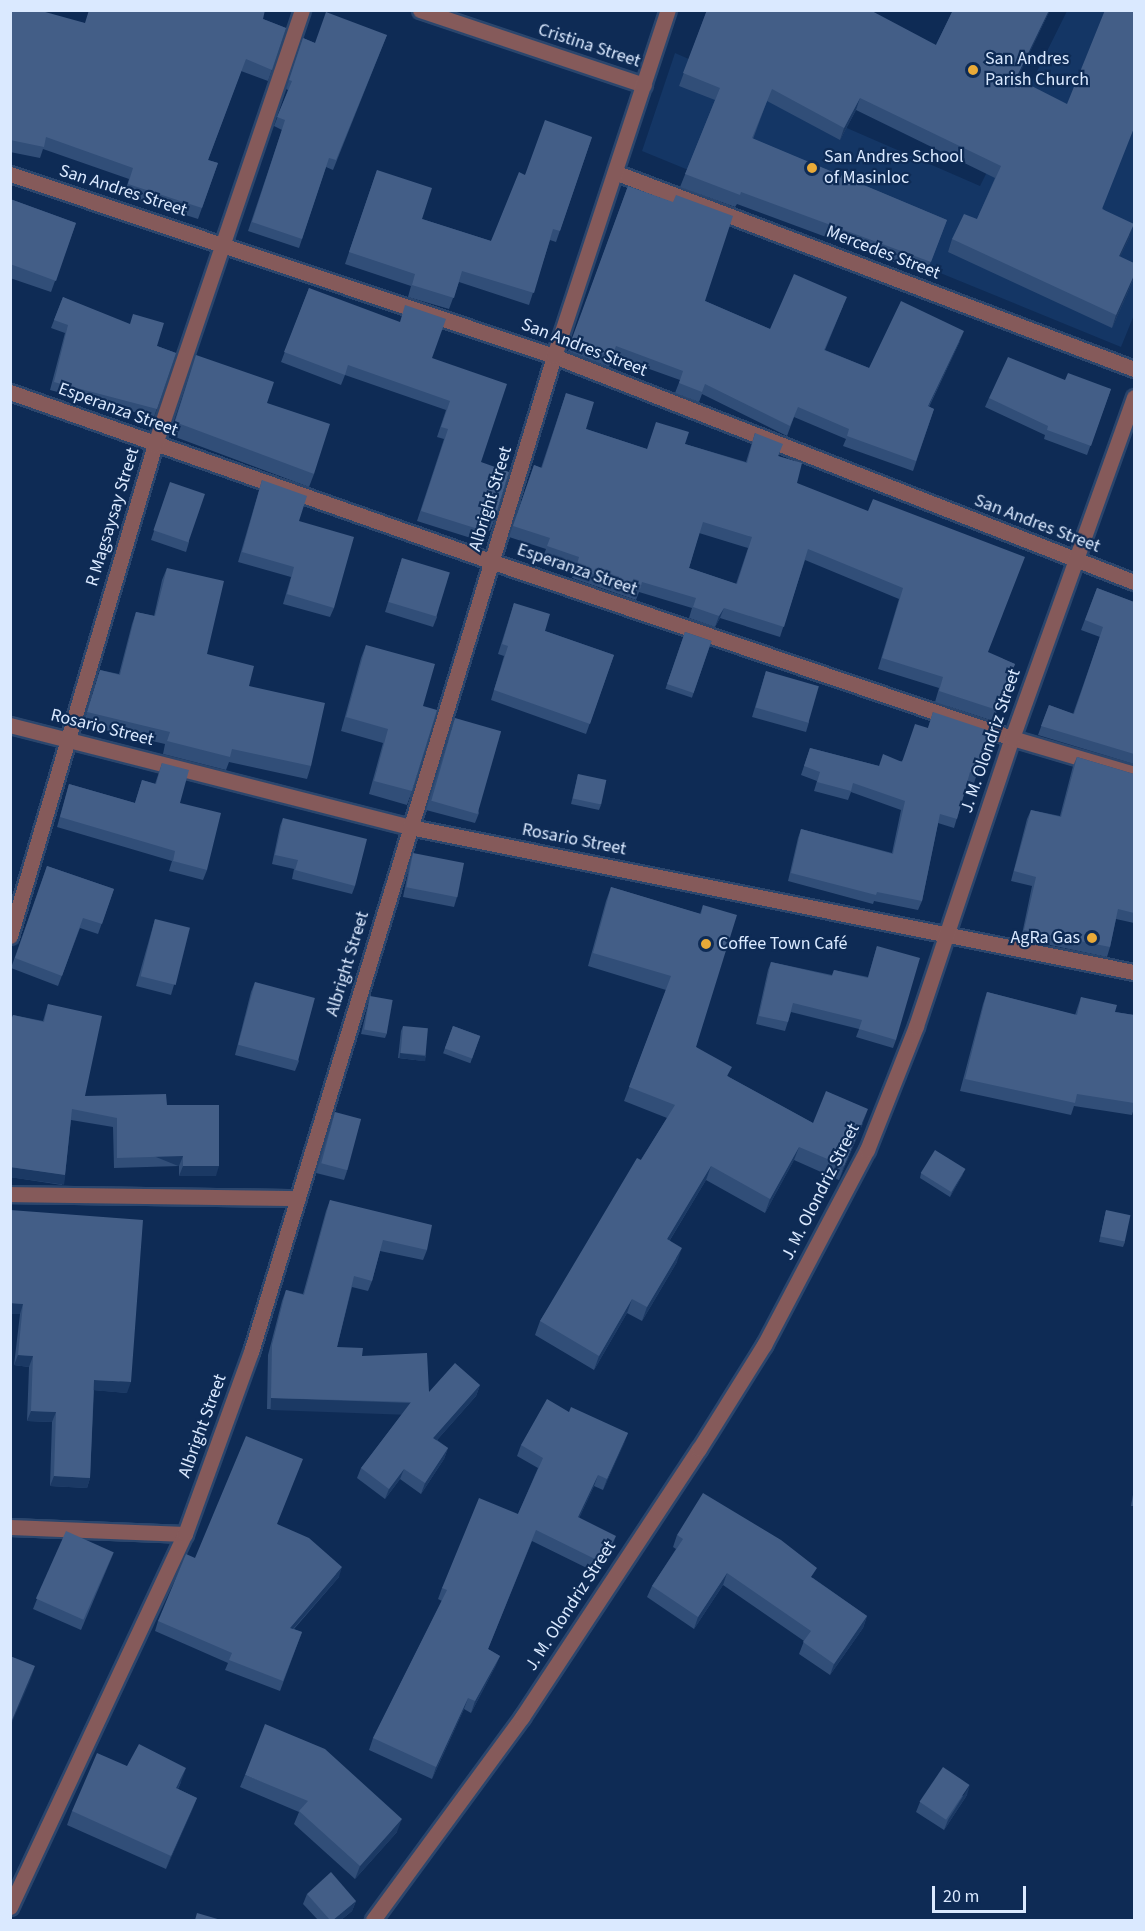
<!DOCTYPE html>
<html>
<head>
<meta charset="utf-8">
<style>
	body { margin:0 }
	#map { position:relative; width:1145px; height:1931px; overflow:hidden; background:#0e2b55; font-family:"Source Sans 3",sans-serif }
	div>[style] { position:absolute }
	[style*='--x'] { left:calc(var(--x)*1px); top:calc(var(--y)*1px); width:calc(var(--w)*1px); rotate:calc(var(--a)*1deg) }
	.built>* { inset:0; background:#143665 }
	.roads { filter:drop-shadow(2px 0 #2b466d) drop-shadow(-2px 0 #2b466d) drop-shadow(0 2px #2b466d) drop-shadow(0 -2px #2b466d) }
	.minor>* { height:15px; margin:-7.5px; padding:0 7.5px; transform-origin:7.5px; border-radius:7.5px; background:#855a5a }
	.tertiary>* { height:15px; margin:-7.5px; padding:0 7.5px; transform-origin:7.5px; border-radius:7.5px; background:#855a5a }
	.wall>* { inset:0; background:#314e78; transform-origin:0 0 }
	.shaded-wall>* { inset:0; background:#1b3964; transform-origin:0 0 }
	.building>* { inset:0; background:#435e87; transform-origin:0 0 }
	.dots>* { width:16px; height:16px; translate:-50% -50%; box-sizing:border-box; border:3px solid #0e2b55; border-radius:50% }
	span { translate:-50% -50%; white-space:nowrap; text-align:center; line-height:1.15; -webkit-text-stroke:4.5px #0e2b55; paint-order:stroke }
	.street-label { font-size:18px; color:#dae9ff }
	.poi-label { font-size:18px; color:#dae9ff }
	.left { translate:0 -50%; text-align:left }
	.right { translate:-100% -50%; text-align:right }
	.frame { position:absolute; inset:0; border:12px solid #dae9ff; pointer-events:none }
	.scale { position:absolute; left:932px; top:1886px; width:94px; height:27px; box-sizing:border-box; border:3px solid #dae9ff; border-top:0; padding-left:8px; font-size:18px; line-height:21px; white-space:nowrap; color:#dae9ff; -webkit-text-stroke:4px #0e2b55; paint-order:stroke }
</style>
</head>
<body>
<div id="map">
	<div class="built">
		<div style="clip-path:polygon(1067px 11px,1134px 11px,1134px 315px,1121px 347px,642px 151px,675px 53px,980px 186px)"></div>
	</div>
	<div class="roads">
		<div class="minor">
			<div style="--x:420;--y:10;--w:236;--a:18.5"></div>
			<div style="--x:617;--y:173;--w:553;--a:20.76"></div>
			<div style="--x:10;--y:174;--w:574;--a:18.5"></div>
			<div style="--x:554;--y:356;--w:622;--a:21.29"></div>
			<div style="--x:10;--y:392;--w:512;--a:19.39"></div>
			<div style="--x:493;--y:562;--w:548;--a:18.73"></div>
			<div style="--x:1012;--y:738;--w:127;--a:16.4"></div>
			<div style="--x:10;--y:725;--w:413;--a:14.3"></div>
			<div style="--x:410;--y:827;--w:738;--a:11.33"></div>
			<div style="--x:10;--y:936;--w:513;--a:-73.58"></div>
			<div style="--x:155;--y:444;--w:458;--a:-71.3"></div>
			<div style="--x:10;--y:1194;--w:288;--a:0.8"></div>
			<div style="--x:10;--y:1527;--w:175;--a:2.3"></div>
			<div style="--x:10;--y:1907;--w:412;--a:-64.9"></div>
			<div style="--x:185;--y:1534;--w:194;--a:-70.1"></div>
			<div style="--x:251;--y:1352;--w:1041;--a:-73.08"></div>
			<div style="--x:554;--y:356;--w:364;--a:-71.8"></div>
		</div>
		<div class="tertiary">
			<div style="--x:373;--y:1920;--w:252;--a:-53.7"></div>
			<div style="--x:522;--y:1717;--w:321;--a:-56.6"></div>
			<div style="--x:699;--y:1449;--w:123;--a:-58"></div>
			<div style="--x:764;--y:1345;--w:221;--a:-62.2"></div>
			<div style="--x:867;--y:1150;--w:133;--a:-68.4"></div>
			<div style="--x:916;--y:1026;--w:304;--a:-71.6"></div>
			<div style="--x:1012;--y:738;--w:362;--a:-70.3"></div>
		</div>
	</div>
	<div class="wall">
		<div style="clip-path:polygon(10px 10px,84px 23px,263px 19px,286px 28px,268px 81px,241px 71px,208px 160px,218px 163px,198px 219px,124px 195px,129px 179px,43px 149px,40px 158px,10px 152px)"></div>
		<div style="clip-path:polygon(707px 10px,936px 45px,953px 10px,1050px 10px,1017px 78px,1103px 209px,1130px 236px,1120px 257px,1134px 278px,1112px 328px,948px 252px,952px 239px,977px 219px,995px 178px,856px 110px,840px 140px,767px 101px,753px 139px,947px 220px,926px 274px,737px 204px,735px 207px,680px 187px,715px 100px,679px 86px)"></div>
		<div style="clip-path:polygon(387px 35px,333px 170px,326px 167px,299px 248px,248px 231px,282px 130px,274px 126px,288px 90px,286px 89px,303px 38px,315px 43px)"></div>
		<div style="clip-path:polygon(592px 137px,556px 242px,550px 240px,529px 305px,459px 282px,449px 309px,408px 297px,411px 286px,345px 264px,377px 170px,422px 219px,491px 241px,525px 175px)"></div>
		<div style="clip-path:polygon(628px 186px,705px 301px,770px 329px,843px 306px,825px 350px,869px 368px,960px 341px,929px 407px,934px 409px,913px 471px,843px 446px,846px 439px,794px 417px,787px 436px,702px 394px,699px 402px,675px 393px,680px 380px,613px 356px,609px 367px,568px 351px)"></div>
		<div style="clip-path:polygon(10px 199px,76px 223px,51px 292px,10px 278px)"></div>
		<div style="clip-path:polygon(309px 288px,432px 358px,481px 462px,494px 521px,490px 531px,478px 527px,474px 539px,417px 521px,444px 439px,437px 437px,446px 410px,345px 375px,341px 385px,281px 362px)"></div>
		<div style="clip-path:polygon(63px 297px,157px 346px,176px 353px,154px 417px,50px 390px,65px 333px,51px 328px)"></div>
		<div style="clip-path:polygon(196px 355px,267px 403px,314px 474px,309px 487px,170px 435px)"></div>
		<div style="clip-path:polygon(1065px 380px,1111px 389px,1087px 455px,1044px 439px,1045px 435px,985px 407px,989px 398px)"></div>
		<div style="clip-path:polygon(evenodd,566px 393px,586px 429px,647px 449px,685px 444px,746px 462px,755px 433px,779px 456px,797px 483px,988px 653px,1015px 664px,993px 721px,935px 702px,939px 688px,878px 669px,899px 599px,805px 560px,780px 637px,720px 618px,715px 627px,689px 618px,692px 608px,639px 592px,636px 600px,572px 578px,575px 568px,543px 557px,546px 549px,509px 537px,534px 465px,541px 468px,566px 393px,699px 533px,748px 548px,736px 584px,689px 568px,699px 533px)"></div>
		<div style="clip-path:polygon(262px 480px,299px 521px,334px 608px,330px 617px,283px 604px,291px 577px,238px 562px)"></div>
		<div style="clip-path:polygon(167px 492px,189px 542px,186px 552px,151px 540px)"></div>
		<div style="clip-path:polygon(402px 558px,437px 617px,433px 627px,385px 612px)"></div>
		<div style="clip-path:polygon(167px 568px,207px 654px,249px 686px,311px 766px,307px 779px,229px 762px,226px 770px,163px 754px,165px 744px,83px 725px,100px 670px,119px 674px,132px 624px,136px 612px,154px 616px,162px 580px)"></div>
		<div style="clip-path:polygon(1097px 588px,1134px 602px,1134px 764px,1038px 735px,1049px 705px,1073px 714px,1100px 637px,1081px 630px)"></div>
		<div style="clip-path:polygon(514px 603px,545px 631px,614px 655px,586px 734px,491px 700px,504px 656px,498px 654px)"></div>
		<div style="left:685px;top:632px;width:28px;height:60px;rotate:19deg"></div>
		<div style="clip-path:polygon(366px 645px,423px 706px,412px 791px,407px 805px,369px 794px,383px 743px,341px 731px,361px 658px)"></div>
		<div style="clip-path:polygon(766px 671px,809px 722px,806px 732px,752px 717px)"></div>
		<div style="clip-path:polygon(933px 712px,977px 774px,974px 783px,968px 781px,954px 828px,938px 823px,922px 901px,918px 910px,874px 901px,873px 904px,788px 881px,798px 838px,801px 829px,892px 853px,901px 810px,851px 792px,848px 800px,814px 791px,817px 781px,801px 775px,810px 748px,879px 766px,902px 761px,928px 728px)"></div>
		<div style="clip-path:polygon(455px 718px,479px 813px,475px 823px,426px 810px)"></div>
		<div style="clip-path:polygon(1077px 757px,1134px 774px,1134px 923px,1116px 919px,1110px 947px,1107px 957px,1021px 939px,1032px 886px,1011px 881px,1027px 819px,1031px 810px,1060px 816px,1073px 766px)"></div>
		<div style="clip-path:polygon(162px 763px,180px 803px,207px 870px,203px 880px,169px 871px,172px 861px,57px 827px,69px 784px,135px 803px,142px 780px,155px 784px)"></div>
		<div style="clip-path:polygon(578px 774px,601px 805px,599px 810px,571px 804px)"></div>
		<div style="clip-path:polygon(283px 818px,355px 886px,352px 894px,292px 879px,294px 869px,272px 864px,280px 826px)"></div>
		<div style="clip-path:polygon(413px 853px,457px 897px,454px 907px,403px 897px,410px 863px)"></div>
		<div style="clip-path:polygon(47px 866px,114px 889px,98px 934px,80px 928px,58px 986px,11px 968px)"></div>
		<div style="clip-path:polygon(611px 887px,700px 914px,703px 905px,696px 1047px,729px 1077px,813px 1123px,863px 1123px,839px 1180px,794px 1160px,765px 1213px,706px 1180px,670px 1240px,677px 1262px,642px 1321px,627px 1313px,594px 1370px,535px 1335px,540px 1321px,667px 1118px,624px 1101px,666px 990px,588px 966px,606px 901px)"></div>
		<div style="clip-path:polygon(155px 919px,174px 985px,171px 995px,136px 986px)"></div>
		<div style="clip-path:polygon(877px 946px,896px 1040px,893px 1048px,856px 1037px,859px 1029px,791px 1012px,785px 1031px,756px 1024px,768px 970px,771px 962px,832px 975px,834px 970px,868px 977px)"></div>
		<div style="clip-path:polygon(255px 982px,299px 1061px,295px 1071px,235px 1055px,251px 992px)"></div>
		<div style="clip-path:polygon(987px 992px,1075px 1015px,1081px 997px,1115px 1012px,1134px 1015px,1134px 1108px,1132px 1115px,1074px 1106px,1071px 1115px,960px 1091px,983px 1004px)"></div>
		<div style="clip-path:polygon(370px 996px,387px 1033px,385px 1038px,361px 1034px)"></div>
		<div style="clip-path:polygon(48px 1004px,85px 1096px,167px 1105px,216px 1176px,179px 1176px,179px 1166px,114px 1168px,113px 1127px,71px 1120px,65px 1175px,62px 1185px,10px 1177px,10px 1021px,13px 1015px,43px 1021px)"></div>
		<div style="clip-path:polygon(403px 1026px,426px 1056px,424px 1061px,398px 1058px,401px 1031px)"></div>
		<div style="left:453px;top:1026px;width:29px;height:29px;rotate:20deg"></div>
		<div style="clip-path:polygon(335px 1112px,347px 1171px,344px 1180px,316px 1173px)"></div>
		<div style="clip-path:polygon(921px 1173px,963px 1174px,950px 1197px,920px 1178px)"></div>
		<div style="clip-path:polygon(330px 1200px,427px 1250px,423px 1260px,380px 1251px,372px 1281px,368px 1291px,352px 1287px,337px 1347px,362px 1356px,429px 1392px,480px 1385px,476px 1396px,437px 1440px,448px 1448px,444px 1459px,421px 1494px,400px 1479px,385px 1499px,357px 1478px,361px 1468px,403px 1413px,267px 1409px,268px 1355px,282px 1301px,286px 1290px,303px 1294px,326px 1211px)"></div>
		<div style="clip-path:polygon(10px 1210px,127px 1393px,94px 1390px,90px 1478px,87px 1488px,50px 1486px,52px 1422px,27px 1421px,29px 1367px,14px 1365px,20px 1314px,10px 1314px)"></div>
		<div style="clip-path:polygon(1106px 1210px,1125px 1242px,1123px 1247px,1099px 1242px)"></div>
		<div style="clip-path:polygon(569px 1412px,628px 1433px,603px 1490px,594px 1486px,579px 1518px,612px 1548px,599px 1574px,532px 1541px,488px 1649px,500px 1656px,495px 1667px,471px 1713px,464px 1709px,432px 1779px,369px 1750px,373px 1738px,442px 1601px,438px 1599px,442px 1588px,518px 1514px,538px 1468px,517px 1456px,521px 1445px)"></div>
		<div style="clip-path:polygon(1134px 1489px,1134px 1506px,1131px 1506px)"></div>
		<div style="clip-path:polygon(277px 1524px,339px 1577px,294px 1629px,302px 1632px,280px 1691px,225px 1670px,228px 1663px,155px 1631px,158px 1621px,195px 1558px)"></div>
		<div style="clip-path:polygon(677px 1535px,813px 1578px,867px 1616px,863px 1628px,830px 1675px,799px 1654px,804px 1641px,723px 1585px,694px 1629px,647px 1597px,652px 1586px,676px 1549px,673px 1547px)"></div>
		<div style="clip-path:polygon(114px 1552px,81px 1630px,33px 1609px,37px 1599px)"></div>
		<div style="clip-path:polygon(127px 1766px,181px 1782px,178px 1789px,197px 1798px,166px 1869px,67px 1825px,72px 1811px)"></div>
		<div style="clip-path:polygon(245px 1775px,397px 1832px,355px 1879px,294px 1824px,299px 1812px,240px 1787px)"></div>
		<div style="clip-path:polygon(967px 1795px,944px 1830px,916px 1812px,920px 1802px)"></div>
		<div style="clip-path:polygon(307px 1894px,356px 1901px,352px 1911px,341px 1920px,318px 1920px,303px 1904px)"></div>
	</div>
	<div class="shaded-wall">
		<div style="clip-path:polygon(1049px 10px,1050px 10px,1012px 90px,1016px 78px)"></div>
		<div style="clip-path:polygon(860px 98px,856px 110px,840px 140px,844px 128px)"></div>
		<div style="clip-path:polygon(1134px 224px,1130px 236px,1115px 268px,1119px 256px)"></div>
		<div style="clip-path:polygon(1134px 275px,1134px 278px,1112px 328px,1116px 315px)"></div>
		<div style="clip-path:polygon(964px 331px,960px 341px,924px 416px,928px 406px)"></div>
		<div style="clip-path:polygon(724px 608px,720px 618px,715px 627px,719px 616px)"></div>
		<div style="left:400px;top:1053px;width:26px;height:5px;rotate:7deg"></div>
		<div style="clip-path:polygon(868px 1109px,863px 1123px,839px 1180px,844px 1166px)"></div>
		<div style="clip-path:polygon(799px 1147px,794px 1160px,765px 1213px,770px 1199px)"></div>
		<div style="left:183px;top:1156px;width:11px;height:66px;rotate:112deg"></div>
		<div style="clip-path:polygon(183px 1166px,219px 1166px,216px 1176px,179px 1176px)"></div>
		<div style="clip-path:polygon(711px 1166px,706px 1180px,662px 1253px,667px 1239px)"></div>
		<div style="left:10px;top:1167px;width:56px;height:10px;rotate:8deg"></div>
		<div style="clip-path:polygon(965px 1169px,963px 1174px,950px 1197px,952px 1192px)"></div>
		<div style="clip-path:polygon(682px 1248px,677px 1262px,642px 1321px,647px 1307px)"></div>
		<div style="clip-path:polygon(632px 1299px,627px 1313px,594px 1370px,599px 1356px)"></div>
		<div style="clip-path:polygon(10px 1303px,23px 1304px,20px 1314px,10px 1314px)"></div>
		<div style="clip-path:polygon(18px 1355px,33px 1356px,29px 1367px,14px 1365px)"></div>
		<div style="clip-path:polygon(94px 1380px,131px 1382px,127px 1393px,91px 1390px)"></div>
		<div style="clip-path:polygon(480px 1385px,476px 1396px,429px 1449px,433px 1438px)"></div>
		<div style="left:271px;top:1398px;width:140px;height:12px;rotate:2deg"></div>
		<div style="clip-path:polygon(31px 1411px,56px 1412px,52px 1422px,27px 1421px)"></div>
		<div style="clip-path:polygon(628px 1433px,624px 1444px,603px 1490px,607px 1479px)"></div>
		<div style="clip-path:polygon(448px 1448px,444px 1459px,421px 1494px,425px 1483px)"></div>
		<div style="clip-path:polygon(404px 1469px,400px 1479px,385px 1499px,389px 1489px)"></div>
		<div style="clip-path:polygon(598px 1475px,594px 1486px,574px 1529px,578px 1517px)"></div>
		<div style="clip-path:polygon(54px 1476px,90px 1478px,87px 1488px,50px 1486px)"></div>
		<div style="clip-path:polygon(616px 1536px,612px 1548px,599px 1574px,603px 1563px)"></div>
		<div style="clip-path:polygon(342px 1567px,339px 1577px,286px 1637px,290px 1628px)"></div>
		<div style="clip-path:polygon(727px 1573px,723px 1585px,694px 1629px,698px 1617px)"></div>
		<div style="clip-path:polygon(867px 1616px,863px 1628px,830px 1675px,834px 1664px)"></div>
		<div style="clip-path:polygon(500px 1656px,495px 1667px,471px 1713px,475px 1701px)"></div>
		<div style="clip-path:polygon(35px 1666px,30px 1681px,10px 1727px,10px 1725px)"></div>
		<div style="clip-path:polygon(468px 1698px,464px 1709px,432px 1779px,436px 1767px)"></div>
		<div style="clip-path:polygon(186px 1768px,181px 1782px,171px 1802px,176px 1788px)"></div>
		<div style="clip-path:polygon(970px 1785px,967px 1795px,944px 1830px,948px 1820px)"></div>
		<div style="clip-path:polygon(197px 1798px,192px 1811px,166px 1869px,171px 1856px)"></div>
		<div style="clip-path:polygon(402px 1819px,397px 1832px,355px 1879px,360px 1866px)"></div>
		<div style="clip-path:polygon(356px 1901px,352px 1911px,341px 1920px,333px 1920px)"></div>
	</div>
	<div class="building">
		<div style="clip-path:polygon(10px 10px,38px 10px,85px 23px,89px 10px,265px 10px,263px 19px,286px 28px,272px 70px,246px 59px,208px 160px,218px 163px,202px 208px,128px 184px,133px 168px,46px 137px,44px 147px,10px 140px)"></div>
		<div style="clip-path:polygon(707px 10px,870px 10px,936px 45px,953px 10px,1049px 10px,1016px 78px,1067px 104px,1105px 10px,1134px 10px,1134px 128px,1102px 209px,1134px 224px,1119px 256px,1134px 263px,1134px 275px,1116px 315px,952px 239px,964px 214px,977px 219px,1001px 166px,860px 98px,844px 128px,772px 89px,752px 138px,947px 220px,931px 262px,741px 192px,740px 195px,685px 174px,720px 88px,683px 73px)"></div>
		<div style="clip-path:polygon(326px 12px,387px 35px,336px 160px,329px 158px,302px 239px,252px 222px,285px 120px,277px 117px,292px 81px,289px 80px,303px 38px,315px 43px)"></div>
		<div style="clip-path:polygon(545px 120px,592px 137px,560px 231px,553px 229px,534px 293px,462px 271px,454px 298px,412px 285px,415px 274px,349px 252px,377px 170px,432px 188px,422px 219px,491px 241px,519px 172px,525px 175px)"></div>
		<div style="clip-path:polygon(628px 186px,673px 202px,676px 195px,733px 216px,705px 301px,770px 329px,794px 274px,847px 297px,824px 350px,869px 368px,901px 301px,964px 331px,928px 406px,934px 409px,916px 461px,847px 436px,849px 429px,798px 407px,790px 426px,705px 384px,702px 392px,679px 383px,683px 371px,616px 346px,612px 357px,571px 341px)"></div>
		<div style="clip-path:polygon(10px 199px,76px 223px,56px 281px,10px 264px)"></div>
		<div style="clip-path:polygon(309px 288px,400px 322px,405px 305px,446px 319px,432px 358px,507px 384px,481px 462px,509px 472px,494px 521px,481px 517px,478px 529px,421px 511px,448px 429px,441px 427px,450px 401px,348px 365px,345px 375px,284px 352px)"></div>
		<div style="clip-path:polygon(63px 297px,130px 324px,133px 314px,164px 323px,157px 346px,176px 353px,157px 409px,54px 382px,68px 325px,54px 320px)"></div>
		<div style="clip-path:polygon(196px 355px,274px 382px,267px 403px,330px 424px,314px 474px,175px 422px)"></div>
		<div style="clip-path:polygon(1008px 357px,1065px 380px,1068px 373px,1111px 389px,1091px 446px,1047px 430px,1048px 426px,989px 398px)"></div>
		<div style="clip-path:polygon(evenodd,566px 393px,594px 402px,586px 429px,647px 449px,656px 422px,689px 432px,685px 444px,747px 463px,755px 433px,783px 444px,778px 456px,802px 463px,797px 483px,868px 511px,873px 499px,1025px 557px,988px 652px,1015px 664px,997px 710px,939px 691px,943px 677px,882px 658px,903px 588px,808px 549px,784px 627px,724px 608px,719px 616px,693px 607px,696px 598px,642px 582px,640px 589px,576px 568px,579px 557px,547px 546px,550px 538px,513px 526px,534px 465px,542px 468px,566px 393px,703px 522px,752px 537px,737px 584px,689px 568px,703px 522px)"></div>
		<div style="clip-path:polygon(262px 480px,307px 496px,299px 521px,354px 537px,334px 608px,287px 594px,294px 567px,242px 552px)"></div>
		<div style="left:170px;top:482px;width:37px;height:51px;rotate:19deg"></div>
		<div style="left:402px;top:558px;width:50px;height:46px;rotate:17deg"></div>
		<div style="clip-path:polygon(167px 568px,224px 581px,207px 654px,254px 666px,249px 686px,325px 703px,311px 766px,232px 749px,230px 757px,167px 741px,170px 732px,87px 712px,100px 670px,120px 675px,136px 612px,155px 616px)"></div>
		<div style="clip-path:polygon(1097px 588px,1134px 602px,1134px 754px,1041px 726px,1049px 705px,1074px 714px,1103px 627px,1085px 620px)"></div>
		<div style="clip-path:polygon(514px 603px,550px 614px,545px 631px,614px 655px,590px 724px,494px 690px,508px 646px,502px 644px)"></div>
		<div style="left:685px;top:632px;width:28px;height:55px;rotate:19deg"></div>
		<div style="clip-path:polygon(366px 645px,435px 664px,423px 706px,437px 710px,412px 791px,374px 781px,388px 729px,346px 717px)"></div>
		<div style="left:766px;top:671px;width:55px;height:38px;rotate:16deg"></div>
		<div style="clip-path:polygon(933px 712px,990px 731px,977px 774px,970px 772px,957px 819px,940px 814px,922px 901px,877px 892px,876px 895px,791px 873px,801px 829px,893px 854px,905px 801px,853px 783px,851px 791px,817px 782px,820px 772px,804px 766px,810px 748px,879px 766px,883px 754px,902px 762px,915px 724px,928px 728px)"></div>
		<div style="left:455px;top:718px;width:48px;height:86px;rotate:16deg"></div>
		<div style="clip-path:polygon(1077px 757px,1134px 774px,1134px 913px,1118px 909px,1110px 947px,1024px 930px,1036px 877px,1014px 871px,1031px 810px,1061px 817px)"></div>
		<div style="clip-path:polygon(162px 763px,189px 770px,180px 803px,221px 813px,207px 870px,173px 861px,175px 851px,60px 817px,69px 784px,135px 803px,142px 780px,156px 784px)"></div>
		<div style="left:578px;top:774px;width:29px;height:25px;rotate:12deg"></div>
		<div style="clip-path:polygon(283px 818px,367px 839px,355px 886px,295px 870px,298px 860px,275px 855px)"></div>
		<div style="left:413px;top:853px;width:52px;height:35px;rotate:11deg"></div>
		<div style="clip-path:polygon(47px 866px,114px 889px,102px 924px,83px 918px,62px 976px,15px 958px)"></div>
		<div style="clip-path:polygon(611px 887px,701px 914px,703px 905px,737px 915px,696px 1047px,732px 1067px,727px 1076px,813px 1123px,826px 1091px,868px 1109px,844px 1166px,799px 1147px,770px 1199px,711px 1166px,667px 1239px,682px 1248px,647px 1307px,632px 1299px,599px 1356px,540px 1321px,637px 1158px,641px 1160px,675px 1105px,629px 1087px,671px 976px,593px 953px)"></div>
		<div style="left:155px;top:919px;width:36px;height:59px;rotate:14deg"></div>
		<div style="clip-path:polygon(877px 946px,920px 958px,896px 1040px,859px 1029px,862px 1020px,793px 1003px,788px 1022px,759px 1016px,771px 962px,832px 976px,834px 970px,868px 978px)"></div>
		<div style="left:255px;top:982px;width:62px;height:65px;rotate:15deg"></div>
		<div style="clip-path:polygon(987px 992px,1077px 1015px,1081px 997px,1117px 1005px,1115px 1012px,1134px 1015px,1134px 1103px,1077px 1094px,1075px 1103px,965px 1079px)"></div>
		<div style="left:370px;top:996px;width:23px;height:34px;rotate:10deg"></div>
		<div style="clip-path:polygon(48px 1004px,102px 1016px,85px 1096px,166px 1094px,167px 1105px,219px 1105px,219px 1166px,183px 1166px,183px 1156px,117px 1158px,117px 1118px,72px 1109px,65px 1175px,10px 1167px,10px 1024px,13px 1015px,44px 1022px)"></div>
		<div style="left:403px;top:1026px;width:25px;height:27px;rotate:5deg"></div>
		<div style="left:453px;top:1026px;width:29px;height:24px;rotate:20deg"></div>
		<div style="left:335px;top:1112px;width:27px;height:53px;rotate:15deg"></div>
		<div style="left:935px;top:1150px;width:36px;height:27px;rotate:32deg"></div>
		<div style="clip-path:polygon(330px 1200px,432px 1225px,427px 1250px,383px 1240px,372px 1281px,354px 1276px,337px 1347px,363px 1348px,362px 1356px,427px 1353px,429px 1392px,455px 1363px,480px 1385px,433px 1438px,448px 1448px,425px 1483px,404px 1469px,389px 1489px,361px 1468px,411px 1402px,271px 1398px,272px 1345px,286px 1290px,304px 1295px)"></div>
		<div style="clip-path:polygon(10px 1210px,143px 1220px,131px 1382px,94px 1380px,90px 1478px,54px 1476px,56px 1412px,31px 1411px,33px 1356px,18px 1355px,23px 1304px,10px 1303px)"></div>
		<div style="left:1106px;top:1210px;width:25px;height:27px;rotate:12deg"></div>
		<div style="clip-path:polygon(547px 1399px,569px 1412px,571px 1407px,628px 1433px,607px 1479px,598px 1475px,578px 1517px,616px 1536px,603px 1563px,536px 1530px,488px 1649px,500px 1656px,475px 1701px,468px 1698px,436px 1767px,373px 1738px,447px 1590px,442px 1588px,479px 1498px,518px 1514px,543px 1458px,521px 1445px)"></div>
		<div style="clip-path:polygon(246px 1436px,303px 1459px,277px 1524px,309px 1538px,342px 1567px,290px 1628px,302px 1632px,283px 1681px,229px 1660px,232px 1653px,158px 1621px,186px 1554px,195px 1558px)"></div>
		<div style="clip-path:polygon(703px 1493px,781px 1540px,817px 1568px,811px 1577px,867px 1616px,834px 1664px,803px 1642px,811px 1631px,727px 1573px,698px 1617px,652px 1586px,683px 1539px,677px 1535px)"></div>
		<div style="left:66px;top:1531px;width:52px;height:74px;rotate:24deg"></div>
		<div style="clip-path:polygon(10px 1656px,35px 1666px,10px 1725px)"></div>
		<div style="clip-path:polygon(265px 1724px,325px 1749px,402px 1819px,360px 1866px,299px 1811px,308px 1801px,245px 1775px)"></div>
		<div style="clip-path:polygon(139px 1744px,186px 1768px,176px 1788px,197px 1798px,171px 1856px,72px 1811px,97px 1753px,127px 1766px)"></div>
		<div style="left:943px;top:1767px;width:32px;height:42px;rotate:34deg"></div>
		<div style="clip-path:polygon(331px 1872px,356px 1901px,333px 1920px,330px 1920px,307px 1894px)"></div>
		<div style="clip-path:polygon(197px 1913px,221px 1920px,195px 1920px)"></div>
	</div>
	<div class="dots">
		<div style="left:973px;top:70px;background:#e9aa38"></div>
		<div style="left:812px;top:168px;background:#e9aa38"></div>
		<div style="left:1092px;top:938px;background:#e9aa38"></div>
		<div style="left:706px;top:944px;background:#e9aa38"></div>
	</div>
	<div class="street-label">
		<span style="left:589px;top:46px;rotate:18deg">Cristina Street</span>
		<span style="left:123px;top:191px;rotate:18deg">San Andres Street</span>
		<span style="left:883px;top:253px;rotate:21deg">Mercedes Street</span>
		<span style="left:584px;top:348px;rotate:21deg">San Andres Street</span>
		<span style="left:118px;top:410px;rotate:20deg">Esperanza Street</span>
		<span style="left:491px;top:499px;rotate:-73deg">Albright Street</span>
		<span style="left:113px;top:517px;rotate:-73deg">R Magsaysay Street</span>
		<span style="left:1037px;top:524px;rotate:21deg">San Andres Street</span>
		<span style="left:577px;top:570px;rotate:19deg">Esperanza Street</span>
		<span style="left:102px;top:728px;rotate:14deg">Rosario Street</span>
		<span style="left:991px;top:741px;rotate:-71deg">J. M. Olondriz Street</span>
		<span style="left:574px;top:840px;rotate:11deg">Rosario Street</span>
		<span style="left:348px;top:964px;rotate:-73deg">Albright Street</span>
		<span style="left:821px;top:1192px;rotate:-63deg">J. M. Olondriz Street</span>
		<span style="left:203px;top:1426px;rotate:-70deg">Albright Street</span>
		<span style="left:571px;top:1606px;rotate:-57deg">J. M. Olondriz Street</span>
	</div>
	<div class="poi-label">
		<span class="left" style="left:985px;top:70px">San Andres<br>Parish Church</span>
		<span class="left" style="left:824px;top:168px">San Andres School<br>of Masinloc</span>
		<span class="right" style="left:1080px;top:938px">AgRa Gas</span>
		<span class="left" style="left:718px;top:944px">Coffee Town Café</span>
	</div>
	<div class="frame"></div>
	<div class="scale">20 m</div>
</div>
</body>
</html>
